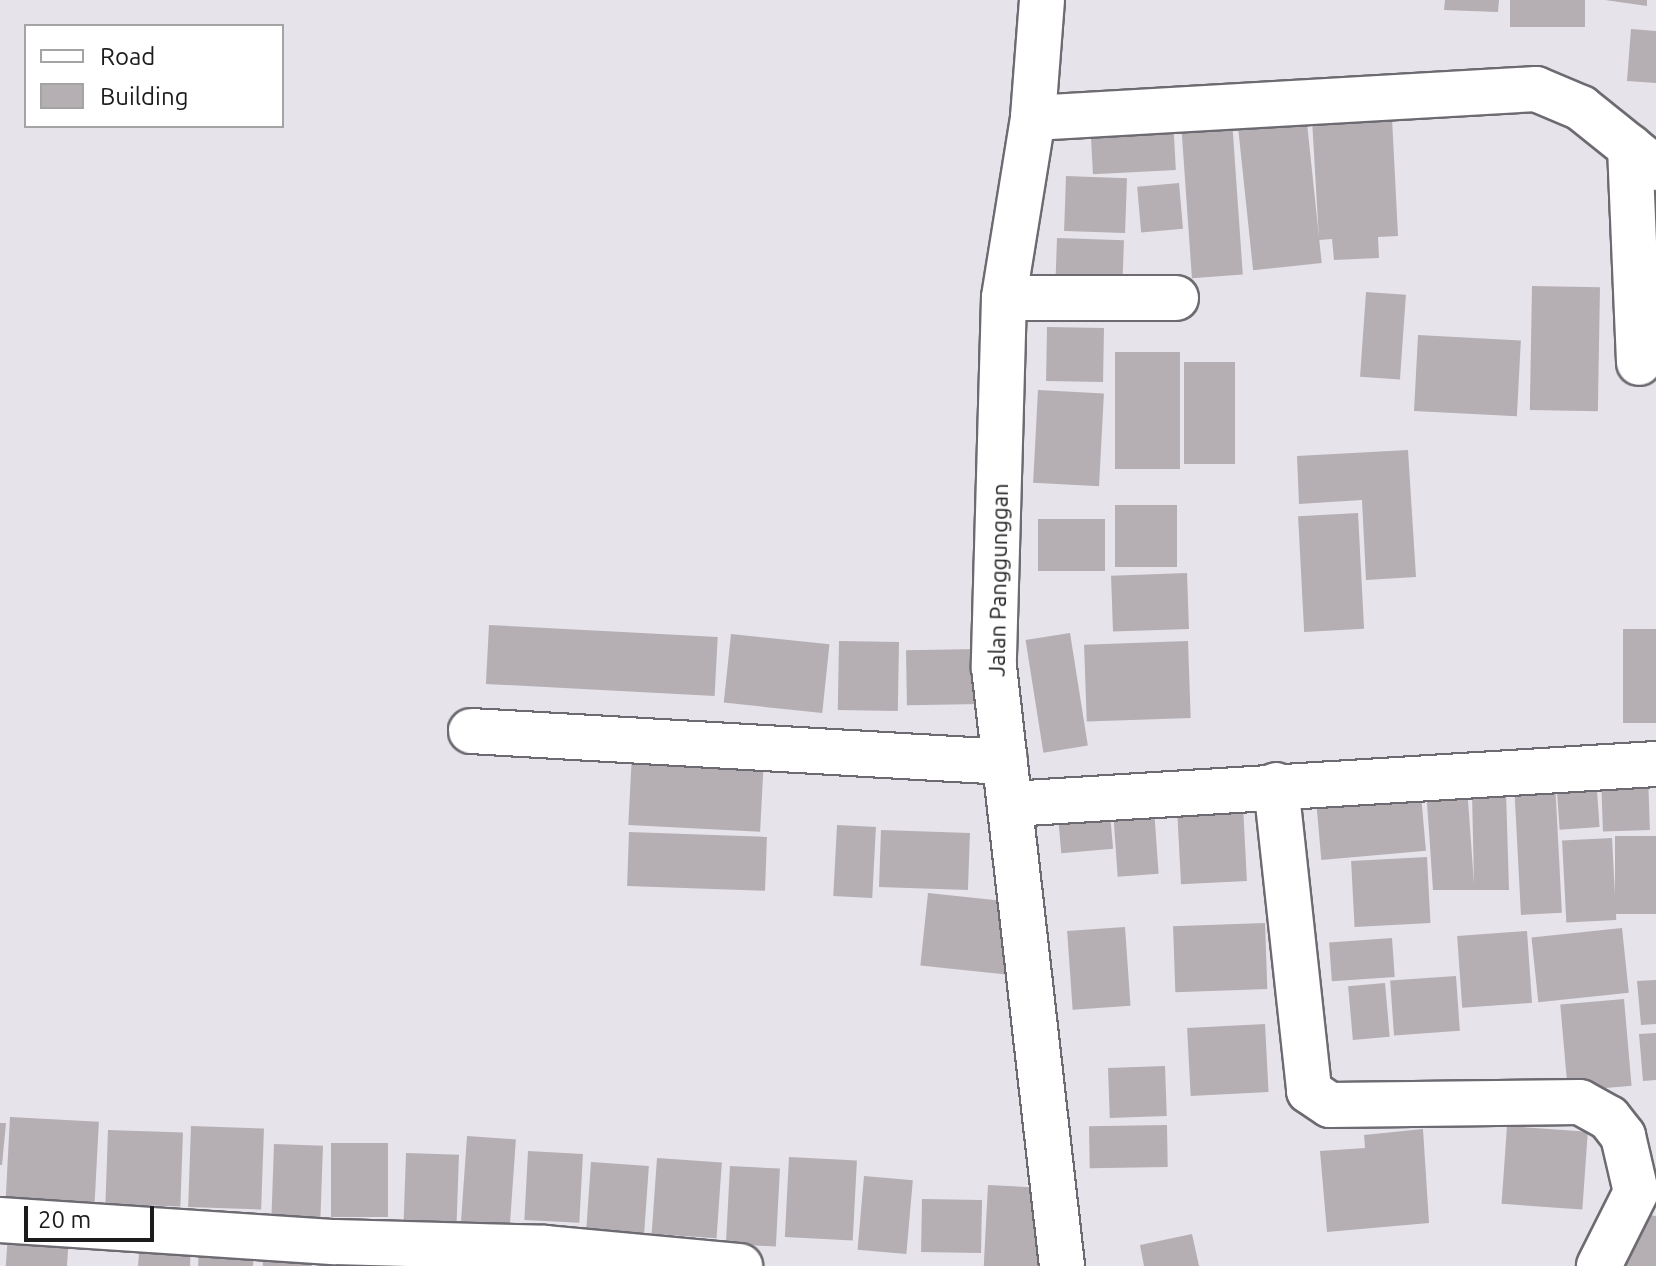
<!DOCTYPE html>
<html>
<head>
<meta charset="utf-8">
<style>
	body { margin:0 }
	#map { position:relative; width:1656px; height:1266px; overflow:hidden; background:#e6e3ea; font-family:Ubuntu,sans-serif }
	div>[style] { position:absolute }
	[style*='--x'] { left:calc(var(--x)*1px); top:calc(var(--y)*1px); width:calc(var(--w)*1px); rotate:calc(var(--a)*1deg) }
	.building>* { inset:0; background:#b5afb4; transform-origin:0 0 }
	.roads { filter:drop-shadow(2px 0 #6d6b71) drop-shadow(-2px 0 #6d6b71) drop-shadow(0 2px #6d6b71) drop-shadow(0 -2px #6d6b71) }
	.minor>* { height:44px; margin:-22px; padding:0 22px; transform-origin:22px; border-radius:22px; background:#fff }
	span { translate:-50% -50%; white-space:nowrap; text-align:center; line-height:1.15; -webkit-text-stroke:6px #fff; paint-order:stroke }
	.street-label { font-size:22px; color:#1c1b1d }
	.legend { position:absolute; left:24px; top:24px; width:260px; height:104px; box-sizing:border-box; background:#fff; border:2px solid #a4a4a5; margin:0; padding:10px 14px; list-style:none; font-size:24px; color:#1c1b1d }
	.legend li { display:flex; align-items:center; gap:16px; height:40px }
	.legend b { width:40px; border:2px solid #a4a4a5 }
	.scale { position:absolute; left:24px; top:1206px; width:130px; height:36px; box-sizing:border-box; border:4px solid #1c1b1d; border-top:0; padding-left:10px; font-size:24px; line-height:28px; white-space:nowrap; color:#1c1b1d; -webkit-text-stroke:6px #fff; paint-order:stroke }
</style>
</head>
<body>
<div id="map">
	<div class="building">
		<div style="clip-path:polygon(1445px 0,1499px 0,1498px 12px,1444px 10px)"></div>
		<div style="left:1510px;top:0;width:75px;height:27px"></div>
		<div style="clip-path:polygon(1605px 0,1647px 0,1647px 6px)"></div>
		<div style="clip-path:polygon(1631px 29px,1656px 31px,1656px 83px,1627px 81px)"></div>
		<div style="clip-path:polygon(1391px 98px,1398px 236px,1378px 237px,1379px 258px,1334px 260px,1332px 239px,1319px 240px,1311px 102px)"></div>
		<div style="left:1305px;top:104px;width:160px;height:69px;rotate:84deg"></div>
		<div style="left:1173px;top:116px;width:54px;height:83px;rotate:87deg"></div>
		<div style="left:1232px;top:120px;width:155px;height:51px;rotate:86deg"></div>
		<div style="left:1066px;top:176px;width:61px;height:55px;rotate:2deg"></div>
		<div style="left:1179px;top:183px;width:46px;height:42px;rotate:85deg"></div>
		<div style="left:1057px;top:238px;width:67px;height:50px;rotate:2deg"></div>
		<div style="left:1532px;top:286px;width:68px;height:124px;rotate:1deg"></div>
		<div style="left:1366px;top:292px;width:40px;height:85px;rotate:4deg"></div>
		<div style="left:1047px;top:327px;width:57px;height:54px;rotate:1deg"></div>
		<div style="left:1418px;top:335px;width:103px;height:76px;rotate:3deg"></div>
		<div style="left:1115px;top:352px;width:65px;height:117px"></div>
		<div style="left:1184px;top:362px;width:51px;height:102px"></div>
		<div style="left:1038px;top:390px;width:66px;height:93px;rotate:3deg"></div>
		<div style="clip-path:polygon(1408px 450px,1416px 577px,1366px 580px,1362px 500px,1299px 504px,1297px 456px)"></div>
		<div style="left:1177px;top:505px;width:62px;height:62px;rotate:90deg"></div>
		<div style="left:1358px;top:513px;width:116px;height:60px;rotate:87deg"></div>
		<div style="left:1038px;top:519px;width:67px;height:52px"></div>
		<div style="left:1187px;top:573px;width:56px;height:76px;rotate:88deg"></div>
		<div style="left:489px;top:625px;width:229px;height:59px;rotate:3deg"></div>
		<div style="left:1623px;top:629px;width:33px;height:94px"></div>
		<div style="left:1070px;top:633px;width:114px;height:45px;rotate:81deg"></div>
		<div style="left:731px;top:634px;width:99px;height:69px;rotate:6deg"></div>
		<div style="left:839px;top:641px;width:60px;height:69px;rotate:1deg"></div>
		<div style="left:1188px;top:641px;width:77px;height:104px;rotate:88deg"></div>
		<div style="left:979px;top:649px;width:55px;height:73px;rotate:89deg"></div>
		<div style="left:632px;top:754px;width:132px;height:71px;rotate:3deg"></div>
		<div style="left:1648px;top:775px;width:55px;height:47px;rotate:88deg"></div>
		<div style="left:1596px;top:776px;width:51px;height:40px;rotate:86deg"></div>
		<div style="left:1555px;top:781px;width:132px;height:41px;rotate:87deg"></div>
		<div style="left:1420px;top:783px;width:68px;height:105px;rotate:85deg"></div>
		<div style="clip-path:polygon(1467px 786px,1474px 884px,1472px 793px,1506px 791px,1509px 890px,1433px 890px,1426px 788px)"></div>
		<div style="left:1153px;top:794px;width:80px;height:41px;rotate:86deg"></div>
		<div style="left:1109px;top:802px;width:47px;height:52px;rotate:85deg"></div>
		<div style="left:1243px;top:806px;width:75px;height:66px;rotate:87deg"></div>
		<div style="left:837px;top:825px;width:39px;height:71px;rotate:3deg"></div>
		<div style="left:881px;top:830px;width:89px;height:57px;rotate:2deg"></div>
		<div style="left:629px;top:832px;width:138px;height:54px;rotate:2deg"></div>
		<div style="left:1656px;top:836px;width:78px;height:41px;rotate:90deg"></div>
		<div style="left:1612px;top:838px;width:82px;height:50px;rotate:87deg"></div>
		<div style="left:1427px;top:857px;width:66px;height:76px;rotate:87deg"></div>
		<div style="left:928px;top:893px;width:91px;height:73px;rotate:6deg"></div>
		<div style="left:1265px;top:923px;width:66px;height:92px;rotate:88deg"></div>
		<div style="left:1125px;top:927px;width:79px;height:58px;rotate:86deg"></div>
		<div style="left:1622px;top:928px;width:65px;height:91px;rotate:84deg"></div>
		<div style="left:1527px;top:931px;width:72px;height:70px;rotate:86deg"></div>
		<div style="left:1392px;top:938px;width:39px;height:63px;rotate:86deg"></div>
		<div style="left:1456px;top:976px;width:55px;height:66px;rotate:86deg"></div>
		<div style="clip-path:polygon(1656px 980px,1656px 1024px,1641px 1025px,1637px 981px)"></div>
		<div style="left:1385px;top:983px;width:54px;height:37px;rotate:85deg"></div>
		<div style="left:1624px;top:999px;width:87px;height:64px;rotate:85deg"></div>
		<div style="left:1265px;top:1024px;width:68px;height:78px;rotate:87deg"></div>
		<div style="clip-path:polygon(1656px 1033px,1656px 1080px,1643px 1081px,1639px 1034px)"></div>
		<div style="left:1165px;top:1066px;width:50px;height:57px;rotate:88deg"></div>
		<div style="left:10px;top:1117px;width:89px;height:83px;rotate:3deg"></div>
		<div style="clip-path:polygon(0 1123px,6px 1123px,2px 1165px,0 1165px)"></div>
		<div style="left:1167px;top:1125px;width:42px;height:78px;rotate:89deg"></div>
		<div style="left:191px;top:1126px;width:73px;height:81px;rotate:2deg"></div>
		<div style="left:1507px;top:1126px;width:81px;height:78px;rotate:4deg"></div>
		<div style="clip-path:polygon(1423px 1129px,1429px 1223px,1327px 1232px,1320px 1151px,1365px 1148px,1364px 1135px)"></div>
		<div style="left:108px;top:1130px;width:75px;height:74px;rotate:2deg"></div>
		<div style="left:467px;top:1136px;width:49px;height:85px;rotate:4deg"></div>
		<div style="left:388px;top:1143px;width:74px;height:57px;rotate:90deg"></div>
		<div style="left:274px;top:1144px;width:49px;height:74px;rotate:2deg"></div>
		<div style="left:528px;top:1151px;width:55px;height:69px;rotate:3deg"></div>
		<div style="left:406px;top:1153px;width:53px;height:67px;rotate:2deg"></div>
		<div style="left:789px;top:1157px;width:68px;height:80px;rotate:3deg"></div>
		<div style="left:657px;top:1158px;width:65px;height:76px;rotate:4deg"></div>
		<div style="left:591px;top:1162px;width:58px;height:71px;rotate:4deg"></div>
		<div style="left:730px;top:1166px;width:50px;height:78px;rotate:3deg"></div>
		<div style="left:864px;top:1176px;width:49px;height:74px;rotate:5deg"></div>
		<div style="left:988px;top:1185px;width:63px;height:81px;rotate:3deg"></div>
		<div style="left:922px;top:1199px;width:60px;height:53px;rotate:1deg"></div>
		<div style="clip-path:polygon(1636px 1213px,1656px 1216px,1656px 1266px,1616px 1266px)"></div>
		<div style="left:8px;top:1234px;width:61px;height:32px;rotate:4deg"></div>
		<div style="clip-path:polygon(1192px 1234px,1199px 1266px,1144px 1266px,1140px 1245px)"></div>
		<div style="clip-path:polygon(140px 1242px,191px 1246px,190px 1266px,138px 1266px)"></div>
		<div style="clip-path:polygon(199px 1250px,254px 1254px,253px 1266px,198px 1266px)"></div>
		<div style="left:263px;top:1255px;width:49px;height:11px;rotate:1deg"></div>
	</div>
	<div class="roads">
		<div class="minor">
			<div style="--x:1042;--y:0;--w:118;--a:94.4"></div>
			<div style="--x:1033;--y:118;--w:182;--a:99.2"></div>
			<div style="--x:1004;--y:298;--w:369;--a:91.6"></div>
			<div style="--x:994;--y:667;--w:603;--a:83.52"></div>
			<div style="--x:1033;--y:118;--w:504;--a:-3.3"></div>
			<div style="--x:1536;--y:89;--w:49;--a:22.9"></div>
			<div style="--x:1581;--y:108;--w:96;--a:38.7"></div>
			<div style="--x:1630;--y:147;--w:216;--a:87.6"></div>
			<div style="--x:1004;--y:298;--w:172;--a:0"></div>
			<div style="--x:471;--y:731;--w:535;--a:3.32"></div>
			<div style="--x:1276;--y:785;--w:308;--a:83.8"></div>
			<div style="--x:1309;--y:1091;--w:25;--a:34"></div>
			<div style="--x:1330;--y:1105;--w:250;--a:-0.7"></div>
			<div style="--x:1580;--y:1102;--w:33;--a:29"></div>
			<div style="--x:1609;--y:1118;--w:23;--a:52"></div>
			<div style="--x:1623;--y:1136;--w:57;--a:76.9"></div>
			<div style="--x:1636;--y:1192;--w:83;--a:116.6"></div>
			<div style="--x:1011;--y:804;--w:646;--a:-3.55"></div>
			<div style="--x:0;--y:1220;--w:336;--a:3.8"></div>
			<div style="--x:335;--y:1242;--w:210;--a:1.6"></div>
			<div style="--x:545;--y:1248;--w:196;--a:5.3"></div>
		</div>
	</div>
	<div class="street-label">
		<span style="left:998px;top:580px;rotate:-89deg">Jalan Panggunggan</span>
	</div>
	<ul class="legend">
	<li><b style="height:10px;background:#fff"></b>Road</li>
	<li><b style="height:22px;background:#b5afb4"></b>Building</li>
	</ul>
	<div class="scale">20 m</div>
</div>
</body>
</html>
